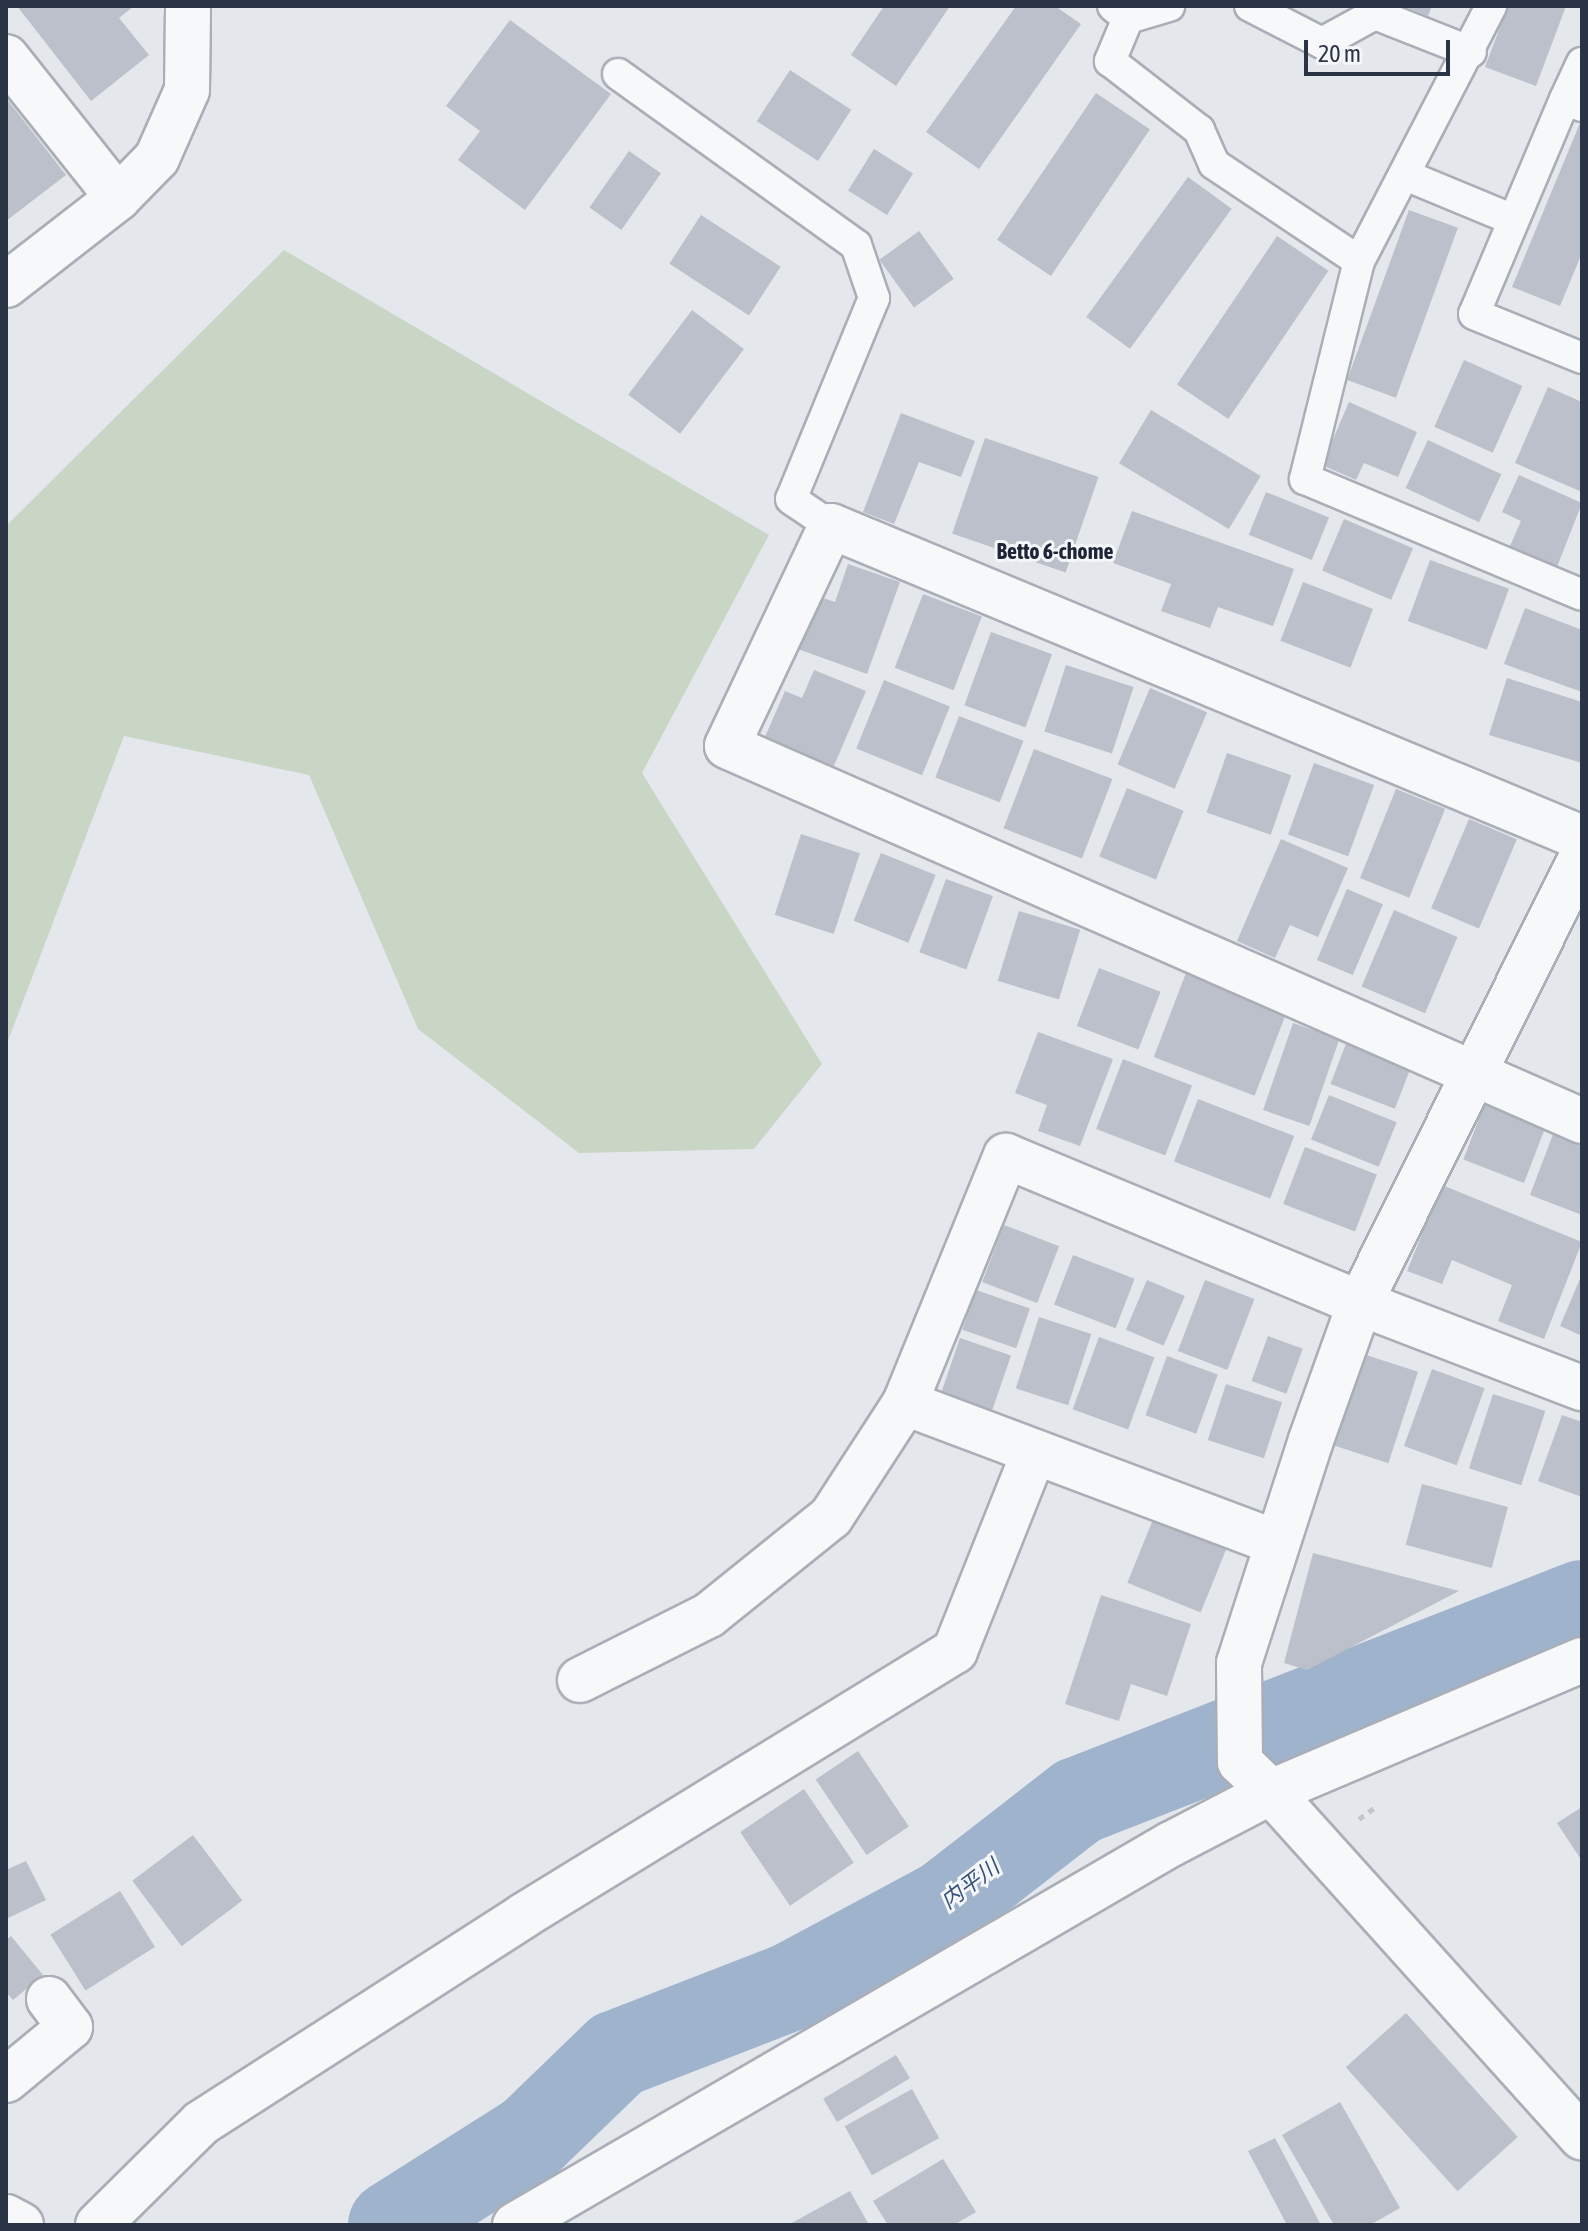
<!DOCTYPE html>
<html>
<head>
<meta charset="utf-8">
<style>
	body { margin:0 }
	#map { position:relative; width:1588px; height:2231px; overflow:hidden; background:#e4e7ec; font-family:"Asap Condensed","Noto Sans JP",sans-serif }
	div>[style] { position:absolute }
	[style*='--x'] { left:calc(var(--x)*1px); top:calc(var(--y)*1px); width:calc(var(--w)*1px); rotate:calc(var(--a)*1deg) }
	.green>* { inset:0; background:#c9d6c5 }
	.river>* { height:88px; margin:-44px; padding:0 44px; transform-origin:44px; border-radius:44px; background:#9fb4cc }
	.building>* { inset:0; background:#bbc0ca; transform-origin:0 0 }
	.path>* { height:5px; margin-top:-2.5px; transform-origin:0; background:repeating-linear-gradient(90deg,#c2c5cb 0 6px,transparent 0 12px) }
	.roads { filter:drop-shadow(2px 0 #a9aeb7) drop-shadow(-2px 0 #a9aeb7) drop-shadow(0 2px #a9aeb7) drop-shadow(0 -2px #a9aeb7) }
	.service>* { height:30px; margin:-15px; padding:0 15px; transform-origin:15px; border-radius:15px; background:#f7f8fa }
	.minor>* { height:44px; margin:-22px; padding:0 22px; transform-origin:22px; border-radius:22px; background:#f7f8fa }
	.tertiary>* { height:44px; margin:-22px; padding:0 22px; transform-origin:22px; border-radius:22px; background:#f7f8fa }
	span { translate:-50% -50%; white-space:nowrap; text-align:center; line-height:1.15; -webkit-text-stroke:6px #f4f6f9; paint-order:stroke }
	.neighbourhood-label { font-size:22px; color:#1d2536; font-weight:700 }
	.water-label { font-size:22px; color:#34527a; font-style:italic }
	.frame { position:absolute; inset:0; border:8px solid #2b3445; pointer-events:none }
	.scale { position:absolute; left:1304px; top:40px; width:146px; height:36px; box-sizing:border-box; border:4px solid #2b3445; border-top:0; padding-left:10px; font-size:24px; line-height:28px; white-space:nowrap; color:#2b3445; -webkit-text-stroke:6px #f4f6f9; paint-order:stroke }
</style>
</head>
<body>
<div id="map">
	<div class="green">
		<div style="clip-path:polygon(284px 250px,769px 535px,642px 773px,822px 1064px,754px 1149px,579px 1153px,418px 1029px,309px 775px,124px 736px,6px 1046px,6px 526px)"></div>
	</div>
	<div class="river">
		<div style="--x:392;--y:2225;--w:166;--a:-32.4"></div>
		<div style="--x:532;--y:2136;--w:118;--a:-44"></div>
		<div style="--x:617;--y:2054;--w:186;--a:-21.2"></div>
		<div style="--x:790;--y:1987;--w:176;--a:-28.2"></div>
		<div style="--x:945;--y:1904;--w:168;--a:-37.8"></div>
		<div style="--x:1078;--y:1801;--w:541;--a:-21.35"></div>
	</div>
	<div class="building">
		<div style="clip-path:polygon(17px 6px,134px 6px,119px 18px,149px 55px,91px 101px)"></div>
		<div style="clip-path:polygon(884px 6px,950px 6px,896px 86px,851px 55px)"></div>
		<div style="clip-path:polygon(1016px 6px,1055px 6px,1081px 24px,979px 169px,926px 132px)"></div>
		<div style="clip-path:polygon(1404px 6px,1432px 6px,1428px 16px)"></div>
		<div style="clip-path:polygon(1508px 6px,1566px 6px,1536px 86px,1485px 67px)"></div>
		<div style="clip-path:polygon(510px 20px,611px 94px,525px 210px,458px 160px,480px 131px,446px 106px)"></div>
		<div style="left:790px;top:70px;width:73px;height:61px;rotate:33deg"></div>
		<div style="left:1096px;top:93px;width:65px;height:177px;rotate:34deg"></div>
		<div style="clip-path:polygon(6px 98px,66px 175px,6px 221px)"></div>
		<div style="clip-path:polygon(1580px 123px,1582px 253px,1560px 306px,1512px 287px)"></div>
		<div style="left:874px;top:149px;width:46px;height:49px;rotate:32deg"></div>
		<div style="left:629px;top:151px;width:39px;height:69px;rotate:35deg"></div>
		<div style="left:1188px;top:177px;width:54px;height:173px;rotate:36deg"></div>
		<div style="left:1409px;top:210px;width:52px;height:181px;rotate:20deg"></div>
		<div style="left:701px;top:215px;width:95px;height:58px;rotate:33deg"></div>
		<div style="left:919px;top:231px;width:59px;height:49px;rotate:54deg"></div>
		<div style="left:1277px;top:236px;width:62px;height:179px;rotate:34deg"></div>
		<div style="left:692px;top:310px;width:65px;height:106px;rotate:37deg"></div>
		<div style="left:1464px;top:360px;width:64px;height:73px;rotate:24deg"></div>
		<div style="clip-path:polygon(1548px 387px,1582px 402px,1582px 492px,1515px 463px)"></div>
		<div style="clip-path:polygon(1349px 402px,1417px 432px,1398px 477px,1364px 463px,1356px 480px,1322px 465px)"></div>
		<div style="left:1151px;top:410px;width:128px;height:62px;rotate:31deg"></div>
		<div style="clip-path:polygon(901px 413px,975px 441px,961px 477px,919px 462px,894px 524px,863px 512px)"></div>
		<div style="left:985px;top:438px;width:120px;height:101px;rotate:19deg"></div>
		<div style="left:1428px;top:440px;width:81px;height:53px;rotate:25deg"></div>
		<div style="clip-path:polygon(1519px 475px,1582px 503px,1557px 567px,1510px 546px,1521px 521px,1502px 512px)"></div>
		<div style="left:1266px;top:492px;width:68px;height:46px;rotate:22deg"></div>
		<div style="clip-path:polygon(1132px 511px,1294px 569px,1273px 626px,1218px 607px,1210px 628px,1161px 611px,1171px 584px,1113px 563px)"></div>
		<div style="left:1344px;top:519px;width:75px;height:56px;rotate:23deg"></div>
		<div style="left:1430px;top:560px;width:84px;height:65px;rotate:20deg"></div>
		<div style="clip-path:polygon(848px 564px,900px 582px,867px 674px,798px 649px,817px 596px,835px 602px)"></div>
		<div style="left:1303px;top:582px;width:75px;height:63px;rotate:21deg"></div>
		<div style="left:923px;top:594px;width:63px;height:79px;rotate:21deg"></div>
		<div style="clip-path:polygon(1525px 608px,1582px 630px,1582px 692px,1504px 664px)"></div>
		<div style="left:991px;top:632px;width:65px;height:78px;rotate:20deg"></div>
		<div style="left:1066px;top:665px;width:71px;height:70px;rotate:18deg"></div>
		<div style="clip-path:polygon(814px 670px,866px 691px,830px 775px,761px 746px,785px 691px,802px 698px)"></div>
		<div style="clip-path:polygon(1507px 678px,1582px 702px,1582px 763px,1489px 735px)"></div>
		<div style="left:884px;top:680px;width:71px;height:74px;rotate:22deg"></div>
		<div style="left:1150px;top:688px;width:62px;height:83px;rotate:23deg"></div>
		<div style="left:959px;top:716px;width:69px;height:66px;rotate:21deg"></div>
		<div style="left:1034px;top:749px;width:84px;height:85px;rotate:21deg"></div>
		<div style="left:1227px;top:753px;width:68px;height:63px;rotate:19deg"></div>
		<div style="left:1314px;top:763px;width:64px;height:76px;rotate:20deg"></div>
		<div style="left:1127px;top:788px;width:61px;height:74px;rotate:22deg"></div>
		<div style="left:1396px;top:789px;width:53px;height:96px;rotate:22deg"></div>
		<div style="left:1469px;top:819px;width:52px;height:97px;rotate:23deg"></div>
		<div style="left:801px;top:834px;width:62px;height:85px;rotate:18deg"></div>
		<div style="clip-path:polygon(1281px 839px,1348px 868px,1318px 937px,1290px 925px,1275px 958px,1237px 941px)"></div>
		<div style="left:881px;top:853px;width:59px;height:73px;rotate:22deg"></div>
		<div style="left:946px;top:879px;width:50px;height:78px;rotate:20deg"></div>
		<div style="left:1347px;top:889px;width:39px;height:77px;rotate:23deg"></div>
		<div style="left:1394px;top:910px;width:69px;height:83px;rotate:23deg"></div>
		<div style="left:1019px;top:911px;width:64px;height:73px;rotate:17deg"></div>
		<div style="left:1099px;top:968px;width:66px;height:62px;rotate:21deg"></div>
		<div style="left:1186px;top:973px;width:108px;height:90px;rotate:21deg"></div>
		<div style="left:1293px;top:1023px;width:49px;height:92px;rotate:19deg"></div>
		<div style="clip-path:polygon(1038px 1032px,1113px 1059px,1080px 1146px,1038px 1131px,1047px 1105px,1015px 1093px)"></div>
		<div style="left:1347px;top:1041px;width:69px;height:46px;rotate:21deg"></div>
		<div style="left:1123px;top:1059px;width:74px;height:75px;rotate:21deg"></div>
		<div style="left:1329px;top:1095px;width:73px;height:48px;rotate:22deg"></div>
		<div style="left:1487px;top:1098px;width:65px;height:66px;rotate:21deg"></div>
		<div style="left:1198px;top:1099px;width:103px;height:67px;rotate:21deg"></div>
		<div style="clip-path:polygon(1555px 1129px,1582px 1139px,1582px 1215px,1530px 1195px)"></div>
		<div style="left:1305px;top:1147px;width:77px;height:61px;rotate:21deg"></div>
		<div style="clip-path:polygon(1442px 1185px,1582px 1242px,1544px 1339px,1498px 1321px,1512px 1285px,1452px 1260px,1442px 1284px,1407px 1271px)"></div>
		<div style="left:1004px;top:1225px;width:59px;height:61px;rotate:21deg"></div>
		<div style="left:1073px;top:1255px;width:66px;height:53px;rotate:21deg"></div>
		<div style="clip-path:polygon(1582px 1274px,1582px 1336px,1560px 1326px)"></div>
		<div style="left:1147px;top:1280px;width:41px;height:54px;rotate:23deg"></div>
		<div style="left:1205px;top:1280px;width:53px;height:76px;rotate:21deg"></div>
		<div style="left:976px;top:1290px;width:57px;height:42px;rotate:19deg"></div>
		<div style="left:1039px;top:1317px;width:55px;height:75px;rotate:18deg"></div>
		<div style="left:1268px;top:1336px;width:37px;height:48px;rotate:20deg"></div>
		<div style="left:1099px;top:1337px;width:59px;height:77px;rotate:20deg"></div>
		<div style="left:960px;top:1338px;width:54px;height:65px;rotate:19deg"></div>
		<div style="left:1360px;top:1353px;width:61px;height:96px;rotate:18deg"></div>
		<div style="left:1167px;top:1356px;width:54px;height:63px;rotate:20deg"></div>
		<div style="left:1432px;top:1369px;width:56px;height:82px;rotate:20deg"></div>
		<div style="left:1226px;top:1384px;width:59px;height:59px;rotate:18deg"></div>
		<div style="left:1493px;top:1394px;width:55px;height:78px;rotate:18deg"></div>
		<div style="clip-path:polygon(1562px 1415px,1582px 1422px,1582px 1497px,1538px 1481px)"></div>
		<div style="left:1422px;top:1484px;width:89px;height:63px;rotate:15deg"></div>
		<div style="left:1154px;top:1517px;width:79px;height:71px;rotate:22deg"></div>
		<div style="clip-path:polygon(1313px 1553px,1459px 1591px,1307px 1670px,1284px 1663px)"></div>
		<div style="clip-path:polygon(1101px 1595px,1191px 1624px,1167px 1696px,1131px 1684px,1119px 1721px,1065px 1704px)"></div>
		<div style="left:858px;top:1751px;width:91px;height:51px;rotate:56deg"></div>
		<div style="left:804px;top:1789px;width:89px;height:77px;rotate:56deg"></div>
		<div style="clip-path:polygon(1582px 1807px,1582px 1861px,1557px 1823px)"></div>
		<div style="left:193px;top:1835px;width:82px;height:76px;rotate:53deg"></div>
		<div style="clip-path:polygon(26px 1861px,46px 1900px,6px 1919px,6px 1870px)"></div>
		<div style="left:120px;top:1891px;width:66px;height:82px;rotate:58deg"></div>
		<div style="clip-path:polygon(11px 1936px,43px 1975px,13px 2000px,6px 1992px,6px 1940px)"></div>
		<div style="left:1406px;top:2013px;width:167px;height:81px;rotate:48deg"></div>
		<div style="left:896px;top:2055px;width:27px;height:85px;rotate:59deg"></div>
		<div style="left:912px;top:2089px;width:56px;height:77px;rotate:61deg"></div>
		<div style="clip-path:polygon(1340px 2102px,1400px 2208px,1370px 2225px,1334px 2225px,1282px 2135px)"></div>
		<div style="clip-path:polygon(1275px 2138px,1321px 2225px,1287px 2225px,1248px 2151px)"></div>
		<div style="clip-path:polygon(943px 2159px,976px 2212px,954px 2225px,888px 2225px,873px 2201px)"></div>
		<div style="clip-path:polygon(850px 2191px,869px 2225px,788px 2225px)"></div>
	</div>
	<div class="path">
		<div style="--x:1359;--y:1819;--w:19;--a:-36"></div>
	</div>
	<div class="roads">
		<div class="service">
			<div style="--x:1113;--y:6;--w:19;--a:39"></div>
			<div style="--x:1128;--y:18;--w:43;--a:-16.3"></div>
			<div style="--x:1250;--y:6;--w:81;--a:27.2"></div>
			<div style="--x:1322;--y:43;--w:60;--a:-28.7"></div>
			<div style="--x:1375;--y:14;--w:103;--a:21.6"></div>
			<div style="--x:1128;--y:18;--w:47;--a:112.7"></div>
			<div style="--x:1110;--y:61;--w:113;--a:37.8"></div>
			<div style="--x:1199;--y:130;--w:37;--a:66"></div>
			<div style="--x:1214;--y:164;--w:174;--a:33.8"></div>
			<div style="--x:1359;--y:261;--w:225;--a:103.9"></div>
			<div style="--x:1305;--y:479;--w:300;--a:22.7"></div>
			<div style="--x:618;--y:74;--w:293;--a:35.7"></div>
			<div style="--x:856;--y:245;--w:56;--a:71.2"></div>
			<div style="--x:874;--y:298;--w:217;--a:112.4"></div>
			<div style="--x:791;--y:499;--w:48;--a:34"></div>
			<div style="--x:1565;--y:99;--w:40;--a:-65"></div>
			<div style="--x:1582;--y:106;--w:18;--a:-158"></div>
			<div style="--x:1565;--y:99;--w:233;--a:112.9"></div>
			<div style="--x:1474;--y:314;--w:117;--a:22.2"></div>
			<div style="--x:1405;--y:175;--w:115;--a:22.5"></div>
			<div style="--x:1359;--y:261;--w:287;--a:-62.6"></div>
		</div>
		<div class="minor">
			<div style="--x:6;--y:57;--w:180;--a:51.5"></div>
			<div style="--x:6;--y:285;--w:142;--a:-37.8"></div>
			<div style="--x:118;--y:198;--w:56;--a:-45.7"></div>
			<div style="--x:157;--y:158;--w:74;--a:-66.2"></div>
			<div style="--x:187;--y:90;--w:84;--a:-89.3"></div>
			<div style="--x:1582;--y:838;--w:813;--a:-157.44"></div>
			<div style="--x:831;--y:526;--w:243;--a:115.3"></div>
			<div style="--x:727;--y:746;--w:934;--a:23.68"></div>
			<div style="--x:905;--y:1403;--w:397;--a:20.6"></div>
			<div style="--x:580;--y:1680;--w:144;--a:-26.7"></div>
			<div style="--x:709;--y:1615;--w:156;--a:-38.8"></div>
			<div style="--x:831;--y:1517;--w:136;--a:-57"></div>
			<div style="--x:905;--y:1403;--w:267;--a:-67.8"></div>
			<div style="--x:1006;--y:1156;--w:383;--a:22.6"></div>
			<div style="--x:1360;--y:1303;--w:238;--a:21"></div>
			<div style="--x:1271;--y:1792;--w:43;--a:-135.9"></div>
			<div style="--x:1240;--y:1762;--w:99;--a:-90.6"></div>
			<div style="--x:1239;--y:1663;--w:234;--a:-72.1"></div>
			<div style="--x:1311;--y:1440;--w:145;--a:-70.3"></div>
			<div style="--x:1360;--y:1303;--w:499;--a:-63.6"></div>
			<div style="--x:6;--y:2080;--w:83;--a:-39.6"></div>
			<div style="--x:70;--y:2027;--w:35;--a:-127"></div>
			<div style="--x:6;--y:2217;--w:17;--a:28"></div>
			<div style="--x:98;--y:2225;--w:145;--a:-44.7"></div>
			<div style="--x:201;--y:2123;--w:383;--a:-32.7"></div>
			<div style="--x:523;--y:1916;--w:507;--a:-31.53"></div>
			<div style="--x:955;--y:1651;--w:214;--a:-68.3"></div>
		</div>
		<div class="tertiary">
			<div style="--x:1271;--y:1792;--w:465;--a:48"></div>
			<div style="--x:515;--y:2225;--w:759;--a:-30.15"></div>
			<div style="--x:1171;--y:1844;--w:113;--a:-27.5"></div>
			<div style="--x:1271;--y:1792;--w:338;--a:-23"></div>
		</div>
	</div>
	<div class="neighbourhood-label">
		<span style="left:1055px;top:552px">Betto 6-chome</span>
	</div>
	<div class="water-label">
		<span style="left:970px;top:1884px;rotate:-37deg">内平川</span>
	</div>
	<div class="frame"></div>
	<div class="scale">20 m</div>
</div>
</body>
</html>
